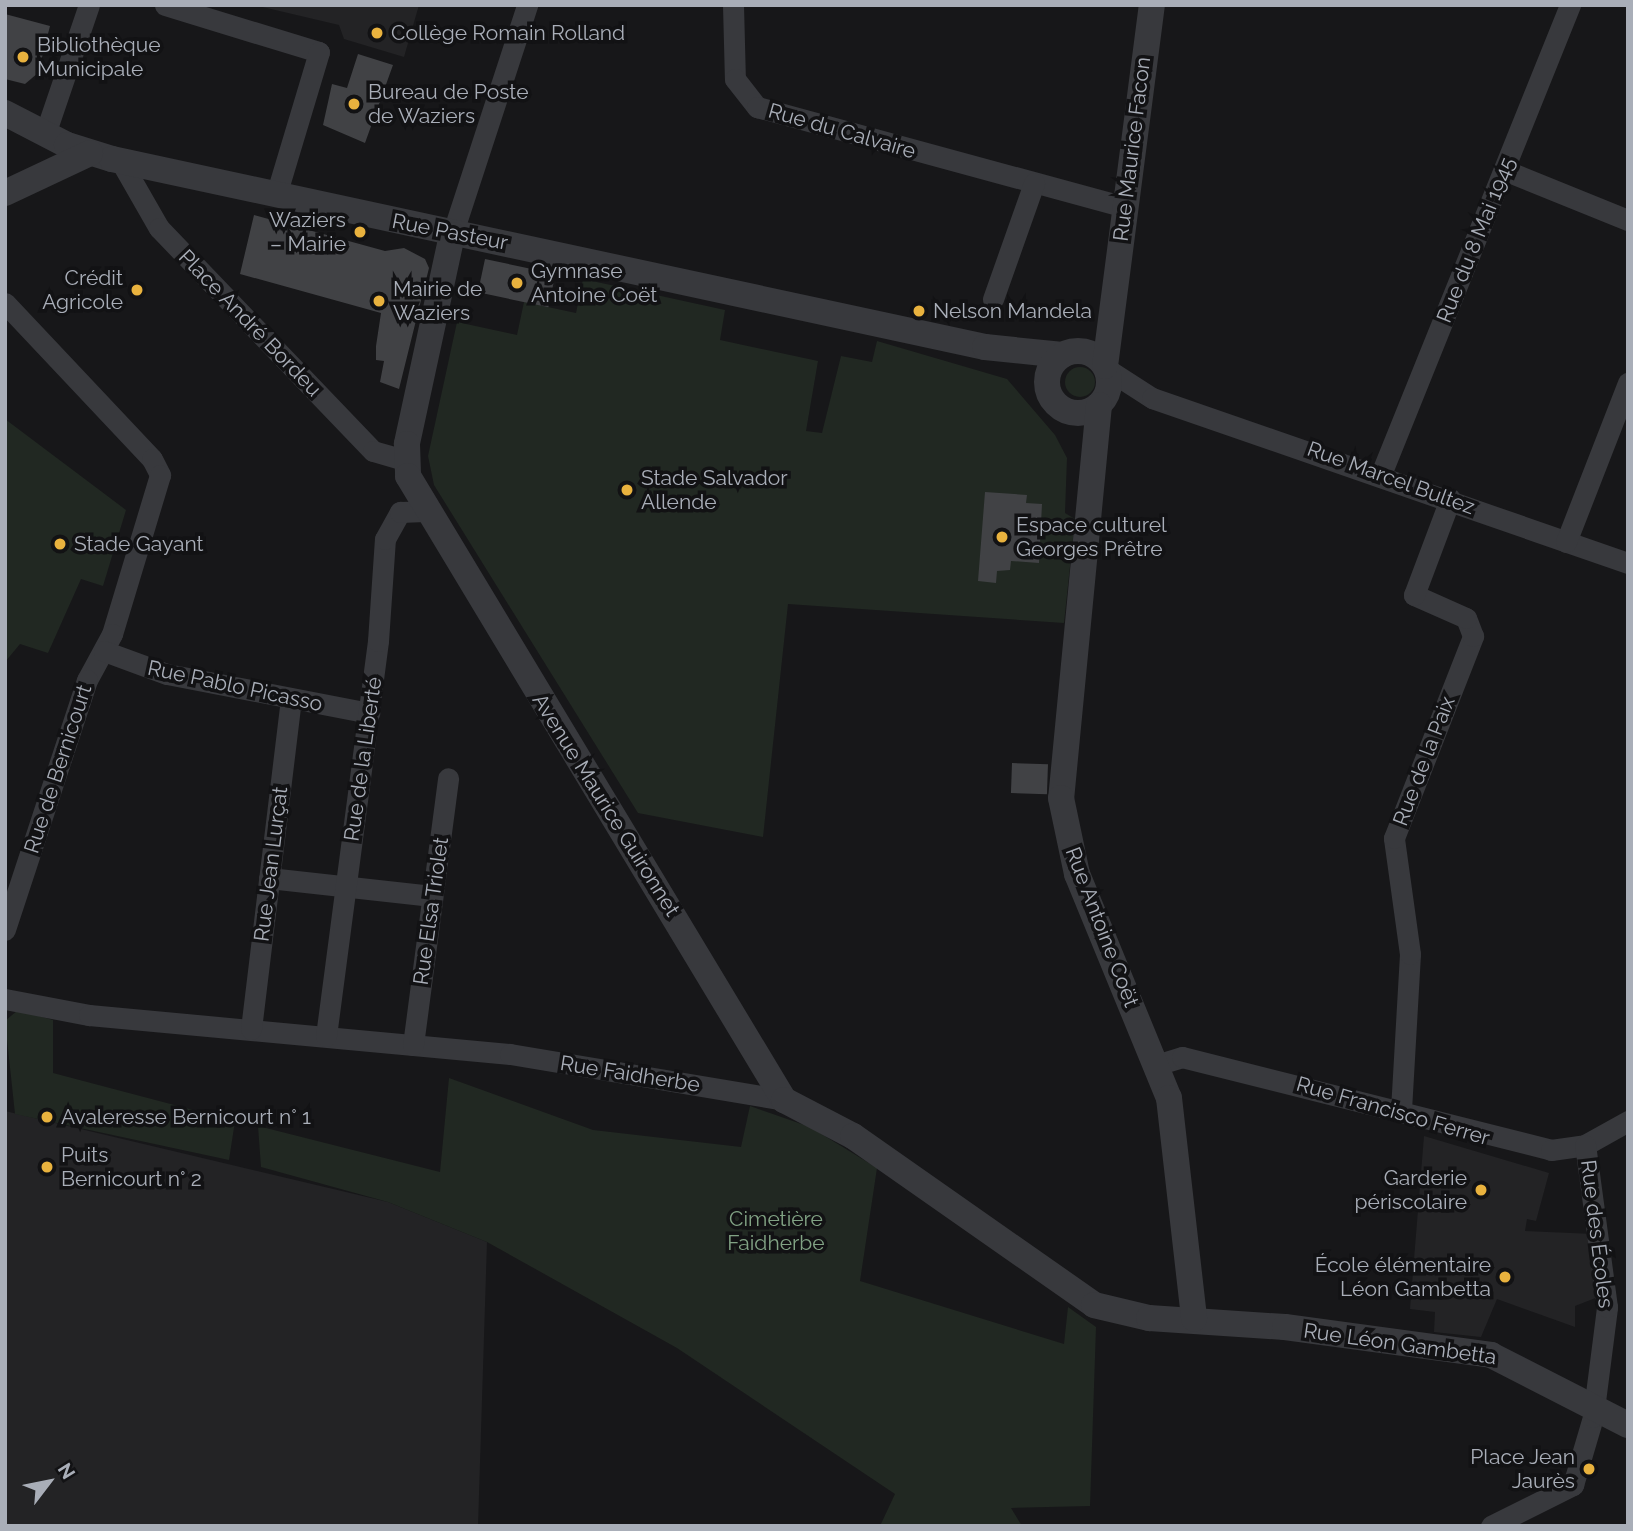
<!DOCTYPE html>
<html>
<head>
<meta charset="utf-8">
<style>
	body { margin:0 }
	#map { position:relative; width:1633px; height:1531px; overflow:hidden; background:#171719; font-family:Raleway,sans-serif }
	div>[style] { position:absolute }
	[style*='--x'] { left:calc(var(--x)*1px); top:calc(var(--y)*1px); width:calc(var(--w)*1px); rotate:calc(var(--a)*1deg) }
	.built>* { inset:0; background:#232325 }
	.green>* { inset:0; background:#212822 }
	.round { border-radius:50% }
	.building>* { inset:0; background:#414245; transform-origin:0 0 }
	.minor>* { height:21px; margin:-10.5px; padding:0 10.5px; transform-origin:10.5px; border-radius:10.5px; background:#38393d }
	.tertiary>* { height:26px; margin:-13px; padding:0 13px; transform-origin:13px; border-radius:13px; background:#38393d }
	.tertiary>.ring { margin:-13px; padding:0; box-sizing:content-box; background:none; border:26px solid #38393d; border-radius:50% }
	.dots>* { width:19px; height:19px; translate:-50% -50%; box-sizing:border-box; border:4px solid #121214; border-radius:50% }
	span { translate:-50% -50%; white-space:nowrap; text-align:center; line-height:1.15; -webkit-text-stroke:7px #121214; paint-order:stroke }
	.poi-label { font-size:21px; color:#a9aeb8 }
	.left { translate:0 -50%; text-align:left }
	.right { translate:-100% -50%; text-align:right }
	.street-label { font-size:21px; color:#a9aeb8 }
	.park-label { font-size:21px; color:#81a284 }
	.frame { position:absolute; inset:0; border:7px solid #a9aeb8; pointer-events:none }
	.north { position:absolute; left:14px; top:1447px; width:70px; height:70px; -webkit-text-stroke:5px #121214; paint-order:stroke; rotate:58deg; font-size:19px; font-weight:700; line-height:28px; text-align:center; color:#a9aeb8 }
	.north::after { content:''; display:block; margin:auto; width:24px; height:32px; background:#a9aeb8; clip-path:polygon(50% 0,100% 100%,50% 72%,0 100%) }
</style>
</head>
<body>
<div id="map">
	<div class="built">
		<div style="clip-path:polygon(254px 5px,419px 5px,404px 57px,344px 39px,339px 25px)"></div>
		<div style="clip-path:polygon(5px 1111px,388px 1202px,487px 1242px,478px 1526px,5px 1526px)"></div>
		<div style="clip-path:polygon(1424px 1136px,1549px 1173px,1536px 1221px,1527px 1219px,1525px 1231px,1593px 1234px,1598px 1297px,1575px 1306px,1575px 1327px,1497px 1299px,1481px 1337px,1434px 1332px,1435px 1312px,1410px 1309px)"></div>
	</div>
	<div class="green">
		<div style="clip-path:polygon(583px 279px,725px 310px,720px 340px,818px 361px,806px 431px,822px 433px,841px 356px,872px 362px,877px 341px,1007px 379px,1055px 435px,1067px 458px,1065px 513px,1075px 519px,1064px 623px,788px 604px,763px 837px,638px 813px,434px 485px,428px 456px,457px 322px,517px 335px,524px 302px,576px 313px)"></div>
		<div class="round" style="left:1065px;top:367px;width:30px;height:30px"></div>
		<div style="clip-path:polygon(5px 419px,126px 510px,103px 586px,81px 579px,48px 653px,20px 644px,5px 662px)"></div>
		<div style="clip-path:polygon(18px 1010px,53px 1020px,53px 1073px,235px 1121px,229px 1160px,15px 1114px,5px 1021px)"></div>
		<div style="clip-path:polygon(449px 1078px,593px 1130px,741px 1147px,750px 1106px,810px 1127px,877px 1168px,860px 1281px,1064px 1344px,1068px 1307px,1096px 1327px,1090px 1506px,1011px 1508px,1022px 1526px,880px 1526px,895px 1494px,677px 1348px,487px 1242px,388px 1202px,261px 1167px,258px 1126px,440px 1172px)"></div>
	</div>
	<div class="building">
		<div style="clip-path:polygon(5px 14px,50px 26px,38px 73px,25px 84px,5px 79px)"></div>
		<div style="clip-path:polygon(358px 54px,393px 65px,365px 143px,323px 125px,332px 84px,347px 88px)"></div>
		<div style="clip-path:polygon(254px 215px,385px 251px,404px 248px,425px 259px,429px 268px,399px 389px,380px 382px,384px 361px,376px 360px,376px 346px,381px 313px,240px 274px)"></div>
		<div style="left:485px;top:259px;width:72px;height:34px;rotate:12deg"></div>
		<div style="clip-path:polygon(985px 492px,1027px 495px,1026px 503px,1042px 504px,1039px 563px,1011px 561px,1010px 570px,997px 571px,996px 583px,978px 581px)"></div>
		<div style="left:1012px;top:763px;width:36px;height:30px;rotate:2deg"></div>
	</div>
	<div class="minor">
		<div style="--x:165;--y:5;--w:161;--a:17"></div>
		<div style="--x:319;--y:52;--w:149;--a:106.7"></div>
		<div style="--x:733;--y:5;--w:74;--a:88.5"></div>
		<div style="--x:735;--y:79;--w:36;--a:52"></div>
		<div style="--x:757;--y:107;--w:380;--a:15.2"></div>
		<div style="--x:45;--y:134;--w:136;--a:-71.2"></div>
		<div style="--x:120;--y:160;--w:78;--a:60.2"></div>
		<div style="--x:159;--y:228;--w:309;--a:46.2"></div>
		<div style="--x:373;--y:451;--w:33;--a:16"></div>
		<div style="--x:1504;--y:170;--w:134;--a:22"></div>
		<div style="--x:452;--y:235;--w:242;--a:-71.9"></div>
		<div style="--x:993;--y:299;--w:123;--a:-70.5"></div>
		<div style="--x:5;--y:303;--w:214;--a:46.7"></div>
		<div style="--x:152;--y:459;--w:18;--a:63"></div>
		<div style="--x:160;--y:475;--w:166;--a:106.8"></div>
		<div style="--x:112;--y:634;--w:52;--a:118.5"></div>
		<div style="--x:87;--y:680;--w:263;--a:108.2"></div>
		<div style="--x:1107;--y:369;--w:54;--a:32.8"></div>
		<div style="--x:1152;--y:398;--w:504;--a:19.12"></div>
		<div style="--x:1381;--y:474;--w:506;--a:-68.05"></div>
		<div style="--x:1566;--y:542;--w:171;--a:-68.7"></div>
		<div style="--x:104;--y:651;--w:67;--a:20.1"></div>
		<div style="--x:167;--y:674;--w:206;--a:10.9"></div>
		<div style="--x:269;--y:878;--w:164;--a:6.3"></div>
		<div style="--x:5;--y:999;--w:86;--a:10.8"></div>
		<div style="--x:89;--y:1015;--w:423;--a:5.3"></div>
		<div style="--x:510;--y:1054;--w:278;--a:9.5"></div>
		<div style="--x:251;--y:1029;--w:332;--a:-83.1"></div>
		<div style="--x:326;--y:1036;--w:398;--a:-82.5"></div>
		<div style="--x:378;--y:641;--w:102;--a:-86.1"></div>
		<div style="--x:385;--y:539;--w:31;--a:-61"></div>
		<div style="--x:400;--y:512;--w:25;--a:-2"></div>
		<div style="--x:413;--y:1045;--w:269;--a:-82.5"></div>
		<div style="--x:1156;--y:1065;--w:27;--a:-17"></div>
		<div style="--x:1182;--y:1057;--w:381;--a:14.1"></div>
		<div style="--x:1551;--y:1150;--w:34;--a:-8"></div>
		<div style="--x:1585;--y:1145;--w:49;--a:-29.2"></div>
		<div style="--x:1401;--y:1110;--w:156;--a:-86.7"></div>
		<div style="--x:1410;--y:954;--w:117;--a:-97.9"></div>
		<div style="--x:1394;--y:838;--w:217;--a:-68.6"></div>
		<div style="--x:1473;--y:636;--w:19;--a:-111"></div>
		<div style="--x:1466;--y:618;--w:57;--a:-156.1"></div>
		<div style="--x:1414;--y:595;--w:103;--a:-69.4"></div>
		<div style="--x:1491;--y:1526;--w:92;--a:-26.6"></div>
		<div style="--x:1573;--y:1485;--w:71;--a:-73.6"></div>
		<div style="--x:1593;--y:1417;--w:111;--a:-82.7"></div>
		<div style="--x:1607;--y:1307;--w:163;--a:-97.7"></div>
	</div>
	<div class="tertiary">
		<div style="--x:5;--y:113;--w:70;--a:27.3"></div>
		<div style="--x:67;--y:145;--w:47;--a:17.3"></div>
		<div style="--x:112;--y:159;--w:893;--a:12.15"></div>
		<div style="--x:985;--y:347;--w:78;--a:5.9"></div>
		<div style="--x:5;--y:193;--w:94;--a:-25.2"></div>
		<div style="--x:452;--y:235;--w:214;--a:102.2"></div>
		<div style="--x:407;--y:444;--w:32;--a:88"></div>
		<div style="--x:408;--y:476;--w:729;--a:58.93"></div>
		<div style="--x:784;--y:1100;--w:78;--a:27.6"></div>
		<div style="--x:853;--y:1136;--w:294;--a:35"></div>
		<div style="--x:1094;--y:1305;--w:57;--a:13.3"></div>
		<div style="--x:1149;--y:1318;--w:136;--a:3.8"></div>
		<div style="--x:1285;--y:1327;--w:208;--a:7.7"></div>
		<div style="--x:1491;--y:1355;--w:154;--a:27.1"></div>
		<div class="ring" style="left:1047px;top:351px;width:36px;height:36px"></div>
		<div style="--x:1105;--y:366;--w:364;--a:-82.6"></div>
		<div style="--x:1099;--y:405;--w:395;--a:95.5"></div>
		<div style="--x:1061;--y:798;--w:78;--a:78.1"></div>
		<div style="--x:1077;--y:874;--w:242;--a:67.7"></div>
		<div style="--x:1169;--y:1098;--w:222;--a:83.5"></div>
	</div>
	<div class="dots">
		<div style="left:377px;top:33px;background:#e9b23e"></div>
		<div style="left:23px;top:57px;background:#e9b23e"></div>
		<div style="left:354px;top:104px;background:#e9b23e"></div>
		<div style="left:360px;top:232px;background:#e9b23e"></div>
		<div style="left:517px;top:283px;background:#e9b23e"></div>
		<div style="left:137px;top:290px;background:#e9b23e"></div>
		<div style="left:379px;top:301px;background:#e9b23e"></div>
		<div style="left:919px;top:311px;background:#e9b23e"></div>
		<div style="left:627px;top:490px;background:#e9b23e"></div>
		<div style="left:1002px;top:537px;background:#e9b23e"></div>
		<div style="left:60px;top:544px;background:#e9b23e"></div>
		<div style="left:47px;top:1117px;background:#e9b23e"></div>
		<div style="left:47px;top:1167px;background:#e9b23e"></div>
		<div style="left:1481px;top:1190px;background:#e9b23e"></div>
		<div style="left:1505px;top:1277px;background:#e9b23e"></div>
		<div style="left:1589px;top:1469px;background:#e9b23e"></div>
	</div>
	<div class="poi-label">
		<span class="left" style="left:391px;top:33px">Collège Romain Rolland</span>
		<span class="left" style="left:37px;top:57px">Bibliothèque<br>Municipale</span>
		<span class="left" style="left:368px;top:104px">Bureau de Poste<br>de Waziers</span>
		<span class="right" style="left:346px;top:232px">Waziers<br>– Mairie</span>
		<span class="left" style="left:531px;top:283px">Gymnase<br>Antoine Coët</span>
		<span class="right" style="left:123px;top:290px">Crédit<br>Agricole</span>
		<span class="left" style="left:393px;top:301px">Mairie de<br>Waziers</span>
		<span class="left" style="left:933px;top:311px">Nelson Mandela</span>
		<span class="left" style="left:641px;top:490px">Stade Salvador<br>Allende</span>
		<span class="left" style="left:1016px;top:537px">Espace culturel<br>Georges Prêtre</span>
		<span class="left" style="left:74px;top:544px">Stade Gayant</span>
		<span class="left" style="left:61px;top:1117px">Avaleresse Bernicourt n° 1</span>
		<span class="left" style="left:61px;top:1167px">Puits<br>Bernicourt n° 2</span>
		<span class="right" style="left:1467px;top:1190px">Garderie<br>périscolaire</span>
		<span class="right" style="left:1491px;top:1277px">École élémentaire<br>Léon Gambetta</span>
		<span class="right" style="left:1575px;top:1469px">Place Jean<br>Jaurès</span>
	</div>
	<div class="street-label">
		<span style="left:842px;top:131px;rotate:16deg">Rue du Calvaire</span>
		<span style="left:1132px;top:149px;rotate:-83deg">Rue Maurice Facon</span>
		<span style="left:450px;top:232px;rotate:11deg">Rue Pasteur</span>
		<span style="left:1476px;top:240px;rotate:-68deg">Rue du 8 Mai 1945</span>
		<span style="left:250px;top:323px;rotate:46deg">Place André Bordeu</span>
		<span style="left:1391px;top:478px;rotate:20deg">Rue Marcel Bultez</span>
		<span style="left:235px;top:686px;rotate:12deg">Rue Pablo Picasso</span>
		<span style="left:363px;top:759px;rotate:-82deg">Rue de la Liberté</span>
		<span style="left:1424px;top:761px;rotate:-69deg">Rue de la Paix</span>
		<span style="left:58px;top:769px;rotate:-72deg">Rue de Bernicourt</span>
		<span style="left:606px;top:805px;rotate:58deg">Avenue Maurice Guironnet</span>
		<span style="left:271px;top:864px;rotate:-83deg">Rue Jean Lurçat</span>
		<span style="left:431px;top:911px;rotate:-82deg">Rue Elsa Triolet</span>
		<span style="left:1102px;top:927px;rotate:69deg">Rue Antoine Coët</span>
		<span style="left:630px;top:1074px;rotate:9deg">Rue Faidherbe</span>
		<span style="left:1393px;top:1111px;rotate:16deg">Rue Francisco Ferrer</span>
		<span style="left:1597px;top:1234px;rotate:83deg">Rue des Écoles</span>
		<span style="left:1400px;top:1344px;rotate:8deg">Rue Léon Gambetta</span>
	</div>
	<div class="park-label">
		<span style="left:776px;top:1231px">Cimetière<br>Faidherbe</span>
	</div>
	<div class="frame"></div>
	<div class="north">N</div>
</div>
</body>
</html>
